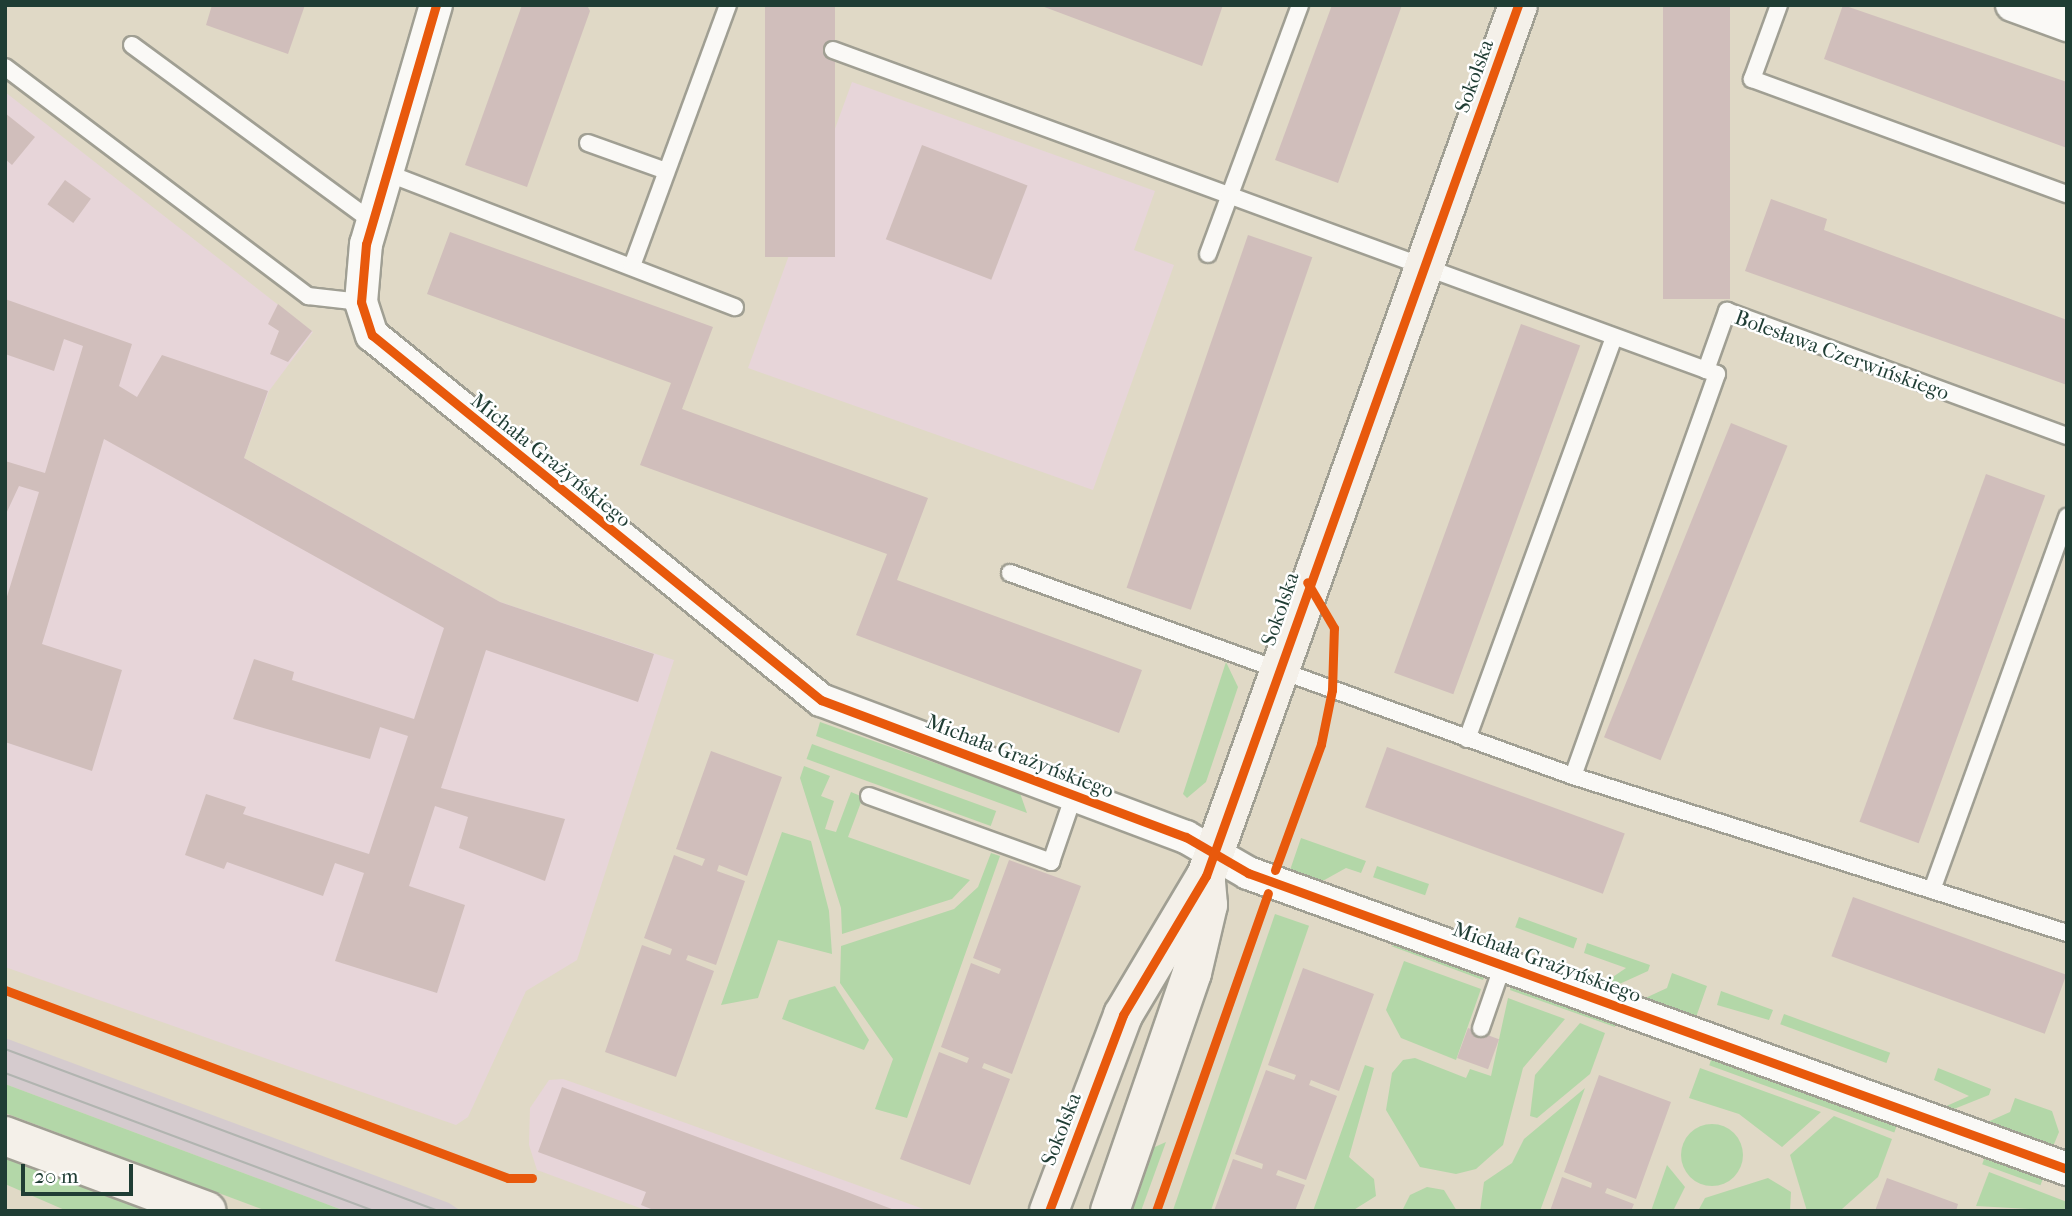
<!DOCTYPE html>
<html>
<head>
<meta charset="utf-8">
<style>
	body { margin:0 }
	#map { position:relative; width:2072px; height:1216px; overflow:hidden; background:#e0d9c6; font-family:"IM FELL French Canon",serif }
	div>[style] { position:absolute }
	[style*='--x'] { left:calc(var(--x)*1px); top:calc(var(--y)*1px); width:calc(var(--w)*1px); rotate:calc(var(--a)*1deg) }
	.built>* { inset:0; background:#e7d5d9 }
	.industrial>* { inset:0; background:#d5cbce }
	.green>* { inset:0; background:#b3d7a8; transform-origin:0 0 }
	.round { border-radius:50% }
	.building>* { inset:0; background:#d0bebb; transform-origin:0 0 }
	.roads { filter:drop-shadow(2px 0 #a09f93) drop-shadow(-2px 0 #a09f93) drop-shadow(0 2px #a09f93) drop-shadow(0 -2px #a09f93) }
	.lane>* { height:16px; margin:-8px; padding:0 8px; transform-origin:8px; border-radius:8px; background:#faf9f6 }
	.street>* { height:32px; margin:-16px; padding:0 16px; transform-origin:16px; border-radius:16px; background:#faf9f6 }
	.secondary>* { height:38px; margin:-19px; padding:0 19px; transform-origin:19px; border-radius:19px; background:#f4f0e9 }
	.tram>* { height:2px; margin:-1px; padding:0 1px; transform-origin:1px; border-radius:1px; background:#b1b4b0 }
	.cycleway>* { height:9px; margin:-4.5px; padding:0 4.5px; transform-origin:4.5px; border-radius:4.5px; background:#e8590c }
	span { translate:-50% -50%; white-space:nowrap; text-align:center; line-height:1.15; -webkit-text-stroke:5px #fff; paint-order:stroke }
	.street-label { font-size:21px; color:#1f3d34 }
	.frame { position:absolute; inset:0; border:7px solid #1f3d34; pointer-events:none }
	.scale { position:absolute; left:21px; top:1164px; width:112px; height:32px; box-sizing:border-box; border:4px solid #1f3d34; border-top:0; padding-left:9px; font-size:21px; line-height:24px; white-space:nowrap; color:#1f3d34; -webkit-text-stroke:5px #fff; paint-order:stroke }
</style>
</head>
<body>
<div id="map">
	<div class="built">
		<div style="clip-path:polygon(852px 82px,1155px 191px,1134px 250px,1174px 265px,1093px 490px,748px 368px)"></div>
		<div style="clip-path:polygon(5px 92px,313px 332px,269px 391px,244px 458px,500px 602px,674px 660px,577px 960px,526px 991px,468px 1117px,456px 1125px,5px 967px)"></div>
		<div style="clip-path:polygon(563px 1079px,586px 1087px,929px 1211px,648px 1211px,537px 1170px,529px 1145px,530px 1108px,549px 1080px)"></div>
	</div>
	<div class="industrial">
		<div style="clip-path:polygon(5px 1038px,449px 1203px,461px 1211px,345px 1211px,5px 1084px)"></div>
	</div>
	<div class="green">
		<div style="clip-path:polygon(1226px 662px,1238px 687px,1206px 782px,1187px 798px,1183px 794px)"></div>
		<div style="clip-path:polygon(820px 722px,1020px 793px,1027px 813px,816px 736px)"></div>
		<div style="left:812px;top:744px;width:196px;height:16px;rotate:20deg"></div>
		<div style="clip-path:polygon(804px 766px,830px 776px,821px 796px,834px 801px,825px 829px,836px 832px,851px 792px,863px 797px,848px 837px,970px 880px,952px 899px,842px 934px,841px 908px,800px 778px)"></div>
		<div style="clip-path:polygon(782px 832px,811px 841px,829px 911px,832px 954px,778px 940px,758px 998px,721px 1005px)"></div>
		<div style="clip-path:polygon(1301px 838px,1366px 861px,1361px 873px,1346px 868px,1319px 883px,1289px 873px)"></div>
		<div style="clip-path:polygon(991px 853px,1000px 856px,907px 1118px,875px 1109px,893px 1059px,840px 983px,841px 946px,954px 909px,978px 887px)"></div>
		<div style="left:1377px;top:866px;width:55px;height:12px;rotate:19deg"></div>
		<div style="left:1275px;top:914px;width:36px;height:316px;rotate:19deg"></div>
		<div style="left:1519px;top:917px;width:62px;height:11px;rotate:20deg"></div>
		<div style="clip-path:polygon(1409px 941px,1487px 970px,1483px 980px,1391px 946px)"></div>
		<div style="clip-path:polygon(1587px 943px,1650px 965px,1648px 971px,1604px 991px,1601px 985px,1626px 968px,1584px 953px)"></div>
		<div style="clip-path:polygon(1404px 961px,1481px 989px,1456px 1060px,1401px 1038px,1386px 1010px)"></div>
		<div style="clip-path:polygon(1672px 973px,1707px 986px,1695px 1020px,1641px 1000px,1667px 988px)"></div>
		<div style="clip-path:polygon(1513px 979px,1614px 1016px,1615px 1027px,1510px 990px)"></div>
		<div style="clip-path:polygon(835px 986px,869px 1040px,864px 1050px,782px 1019px,789px 1000px)"></div>
		<div style="clip-path:polygon(1721px 991px,1773px 1010px,1769px 1020px,1717px 1005px)"></div>
		<div style="clip-path:polygon(1508px 998px,1565px 1019px,1523px 1068px,1503px 1145px,1476px 1169px,1456px 1174px,1420px 1167px,1386px 1110px,1392px 1073px,1403px 1060px,1415px 1058px,1466px 1078px,1470px 1069px,1491px 1076px)"></div>
		<div style="left:1784px;top:1014px;width:113px;height:11px;rotate:20deg"></div>
		<div style="clip-path:polygon(1580px 1023px,1605px 1033px,1590px 1074px,1537px 1118px,1530px 1116px,1535px 1075px)"></div>
		<div style="left:1714px;top:1052px;width:197px;height:14px;rotate:20deg"></div>
		<div style="clip-path:polygon(1365px 1065px,1374px 1068px,1349px 1157px,1374px 1179px,1376px 1196px,1352px 1211px,1313px 1211px)"></div>
		<div style="clip-path:polygon(1700px 1068px,1821px 1112px,1782px 1147px,1739px 1114px,1689px 1098px)"></div>
		<div style="clip-path:polygon(1938px 1068px,1991px 1089px,1989px 1095px,1944px 1113px,1942px 1108px,1969px 1096px,1934px 1080px)"></div>
		<div style="clip-path:polygon(5px 1084px,265px 1181px,345px 1211px,267px 1211px,5px 1113px)"></div>
		<div style="clip-path:polygon(1585px 1088px,1540px 1211px,1480px 1211px,1484px 1182px,1512px 1163px,1524px 1139px)"></div>
		<div style="clip-path:polygon(2015px 1098px,2052px 1111px,2059px 1132px,2052px 1149px,1983px 1124px,2010px 1112px)"></div>
		<div style="clip-path:polygon(1834px 1116px,1892px 1139px,1878px 1177px,1842px 1209px,1807px 1211px,1790px 1155px)"></div>
		<div class="round" style="left:1681px;top:1124px;width:62px;height:62px"></div>
		<div style="clip-path:polygon(1166px 1142px,1141px 1211px,1129px 1211px,1148px 1150px)"></div>
		<div style="left:1987px;top:1151px;width:62px;height:14px;rotate:20deg"></div>
		<div style="clip-path:polygon(5px 1157px,150px 1211px,67px 1211px,5px 1184px)"></div>
		<div style="clip-path:polygon(1667px 1165px,1685px 1187px,1673px 1211px,1651px 1211px)"></div>
		<div style="clip-path:polygon(1989px 1172px,2067px 1202px,2067px 1211px,1976px 1206px)"></div>
		<div style="clip-path:polygon(1768px 1178px,1791px 1192px,1790px 1211px,1698px 1211px,1705px 1198px)"></div>
		<div style="clip-path:polygon(1427px 1187px,1444px 1190px,1457px 1211px,1402px 1211px,1410px 1195px)"></div>
	</div>
	<div class="building">
		<div style="clip-path:polygon(212px 5px,305px 5px,288px 54px,206px 25px)"></div>
		<div style="clip-path:polygon(522px 5px,587px 5px,590px 11px,527px 187px,465px 165px)"></div>
		<div style="left:765px;top:5px;width:70px;height:252px"></div>
		<div style="clip-path:polygon(1039px 5px,1223px 5px,1202px 66px)"></div>
		<div style="clip-path:polygon(1332px 5px,1402px 5px,1338px 183px,1275px 160px)"></div>
		<div style="left:1663px;top:5px;width:67px;height:294px"></div>
		<div style="clip-path:polygon(1843px 5px,2067px 82px,2067px 148px,1824px 59px)"></div>
		<div style="clip-path:polygon(5px 113px,35px 137px,12px 165px,5px 159px)"></div>
		<div style="left:922px;top:145px;width:113px;height:101px;rotate:21deg"></div>
		<div style="left:65px;top:180px;width:32px;height:30px;rotate:36deg"></div>
		<div style="clip-path:polygon(1771px 199px,1827px 219px,1824px 230px,2067px 320px,2067px 385px,1745px 271px)"></div>
		<div style="clip-path:polygon(450px 232px,713px 327px,682px 409px,928px 498px,897px 580px,1142px 670px,1119px 733px,856px 635px,887px 554px,640px 465px,671px 383px,427px 294px)"></div>
		<div style="left:1248px;top:235px;width:68px;height:373px;rotate:19deg"></div>
		<div style="clip-path:polygon(5px 299px,132px 344px,119px 386px,137px 397px,162px 355px,268px 391px,244px 458px,500px 602px,654px 654px,638px 702px,486px 650px,441px 788px,565px 819px,545px 881px,459px 848px,468px 817px,435px 806px,409px 886px,465px 905px,437px 993px,335px 961px,364px 873px,335px 863px,323px 896px,227px 862px,224px 869px,185px 855px,206px 794px,246px 807px,243px 814px,369px 854px,408px 736px,380px 727px,370px 759px,233px 719px,254px 659px,294px 672px,292px 680px,414px 719px,444px 628px,104px 439px,42px 644px,122px 670px,92px 771px,5px 742px,5px 603px,39px 492px,19px 486px,5px 516px,5px 461px,45px 473px,83px 346px,64px 339px,54px 371px,5px 354px)"></div>
		<div style="clip-path:polygon(278px 304px,312px 331px,288px 362px,270px 354px,279px 331px,268px 324px)"></div>
		<div style="left:1521px;top:324px;width:63px;height:371px;rotate:20deg"></div>
		<div style="left:1731px;top:423px;width:61px;height:339px;rotate:22deg"></div>
		<div style="left:1986px;top:474px;width:63px;height:370px;rotate:20deg"></div>
		<div style="left:1387px;top:747px;width:253px;height:64px;rotate:20deg"></div>
		<div style="clip-path:polygon(711px 751px,782px 777px,747px 876px,719px 865px,717px 871px,745px 881px,716px 965px,688px 955px,686px 960px,714px 971px,676px 1077px,605px 1052px,642px 945px,670px 955px,672px 949px,644px 938px,674px 855px,702px 866px,705px 859px,676px 849px)"></div>
		<div style="clip-path:polygon(1009px 860px,1081px 886px,1012px 1074px,984px 1063px,982px 1068px,1010px 1079px,970px 1185px,900px 1159px,939px 1052px,967px 1063px,969px 1058px,941px 1047px,971px 963px,999px 974px,1001px 969px,973px 958px)"></div>
		<div style="left:1853px;top:897px;width:227px;height:63px;rotate:20deg"></div>
		<div style="clip-path:polygon(1303px 968px,1374px 994px,1358px 1038px,1339px 1091px,1311px 1080px,1309px 1085px,1337px 1096px,1306px 1180px,1278px 1170px,1276px 1175px,1305px 1185px,1295px 1211px,1214px 1211px,1233px 1159px,1262px 1169px,1263px 1164px,1235px 1154px,1266px 1070px,1294px 1080px,1296px 1075px,1268px 1065px)"></div>
		<div style="left:1468px;top:1028px;width:33px;height:32px;rotate:20deg"></div>
		<div style="clip-path:polygon(1599px 1075px,1671px 1102px,1636px 1199px,1607px 1188px,1605px 1193px,1634px 1204px,1631px 1211px,1550px 1211px,1562px 1177px,1591px 1188px,1592px 1183px,1564px 1172px)"></div>
		<div style="clip-path:polygon(562px 1087px,847px 1192px,897px 1211px,656px 1211px,641px 1205px,646px 1192px,538px 1152px)"></div>
		<div style="clip-path:polygon(1887px 1178px,1958px 1204px,1956px 1211px,1875px 1211px)"></div>
	</div>
	<div class="roads">
		<div class="lane">
			<div style="--x:1779;--y:5;--w:79;--a:110"></div>
			<div style="--x:1752;--y:79;--w:335;--a:20.1"></div>
			<div style="--x:132;--y:45;--w:299;--a:36.3"></div>
			<div style="--x:833;--y:50;--w:930;--a:20.13"></div>
			<div style="--x:1706;--y:370;--w:63;--a:-70.4"></div>
			<div style="--x:1727;--y:311;--w:362;--a:20.2"></div>
			<div style="--x:5;--y:67;--w:380;--a:37.1"></div>
			<div style="--x:308;--y:296;--w:53;--a:6.5"></div>
			<div style="--x:588;--y:143;--w:83;--a:19.7"></div>
			<div style="--x:387;--y:173;--w:373;--a:21.1"></div>
			<div style="--x:1208;--y:254;--w:265;--a:-69.7"></div>
			<div style="--x:632;--y:266;--w:278;--a:-69.8"></div>
			<div style="--x:1010;--y:573;--w:598;--a:19.83"></div>
			<div style="--x:1573;--y:776;--w:518;--a:17.63"></div>
			<div style="--x:1467;--y:739;--w:428;--a:-69.9"></div>
			<div style="--x:1573;--y:776;--w:427;--a:-70.3"></div>
			<div style="--x:1717;--y:374;--w:12;--a:-160"></div>
			<div style="--x:869;--y:796;--w:194;--a:19.9"></div>
			<div style="--x:1051;--y:862;--w:71;--a:-71.1"></div>
			<div style="--x:1932;--y:890;--w:397;--a:-70.1"></div>
			<div style="--x:1481;--y:1028;--w:67;--a:-70.8"></div>
		</div>
		<div class="street">
			<div style="--x:436;--y:5;--w:249;--a:106.3"></div>
			<div style="--x:366;--y:244;--w:58;--a:94.9"></div>
			<div style="--x:361;--y:302;--w:35;--a:72"></div>
			<div style="--x:372;--y:335;--w:579;--a:39.11"></div>
			<div style="--x:821;--y:700;--w:390;--a:20.6"></div>
			<div style="--x:1186;--y:837;--w:72;--a:30.1"></div>
			<div style="--x:1248;--y:873;--w:871;--a:19.87"></div>
			<div style="--x:2012;--y:5;--w:59;--a:20"></div>
		</div>
		<div class="secondary">
			<div style="--x:5;--y:1136;--w:215;--a:20.4"></div>
			<div style="--x:1049;--y:1211;--w:210;--a:-69.3"></div>
			<div style="--x:1123;--y:1015;--w:162;--a:-59.2"></div>
			<div style="--x:1206;--y:876;--w:925;--a:-70.29"></div>
			<div style="--x:1110;--y:1211;--w:252;--a:-71"></div>
			<div style="--x:1192;--y:973;--w:70;--a:-76.8"></div>
			<div style="--x:1208;--y:905;--w:23;--a:-95"></div>
		</div>
	</div>
	<div class="tram">
		<div style="--x:5;--y:1049;--w:462;--a:20.5"></div>
		<div style="--x:5;--y:1073;--w:394;--a:20.5"></div>
	</div>
	<div class="cycleway">
		<div style="--x:436;--y:5;--w:249;--a:106.3"></div>
		<div style="--x:366;--y:244;--w:58;--a:94.9"></div>
		<div style="--x:361;--y:302;--w:35;--a:72"></div>
		<div style="--x:372;--y:335;--w:579;--a:39.11"></div>
		<div style="--x:821;--y:700;--w:390;--a:20.6"></div>
		<div style="--x:1186;--y:837;--w:72;--a:30.1"></div>
		<div style="--x:1248;--y:873;--w:871;--a:19.87"></div>
		<div style="--x:1275;--y:870;--w:134;--a:-69.9"></div>
		<div style="--x:1321;--y:744;--w:55;--a:-78.5"></div>
		<div style="--x:1332;--y:690;--w:62;--a:-88.2"></div>
		<div style="--x:1334;--y:628;--w:53;--a:-120.4"></div>
		<div style="--x:5;--y:990;--w:537;--a:20.49"></div>
		<div style="--x:508;--y:1178;--w:24;--a:0"></div>
		<div style="--x:1049;--y:1211;--w:210;--a:-69.3"></div>
		<div style="--x:1123;--y:1015;--w:162;--a:-59.2"></div>
		<div style="--x:1206;--y:876;--w:925;--a:-70.29"></div>
		<div style="--x:1156;--y:1211;--w:337;--a:-70.6"></div>
	</div>
	<div class="street-label">
		<span style="left:1474px;top:76px;rotate:-70deg">Sokolska</span>
		<span style="left:1842px;top:355px;rotate:20deg">Bolesława Czerwińskiego</span>
		<span style="left:551px;top:460px;rotate:39deg">Michała Grażyńskiego</span>
		<span style="left:1280px;top:609px;rotate:-71deg">Sokolska</span>
		<span style="left:1020px;top:756px;rotate:21deg">Michała Grażyńskiego</span>
		<span style="left:1547px;top:962px;rotate:20deg">Michała Grażyńskiego</span>
		<span style="left:1061px;top:1129px;rotate:-69deg">Sokolska</span>
	</div>
	<div class="frame"></div>
	<div class="scale">20 m</div>
</div>
</body>
</html>
